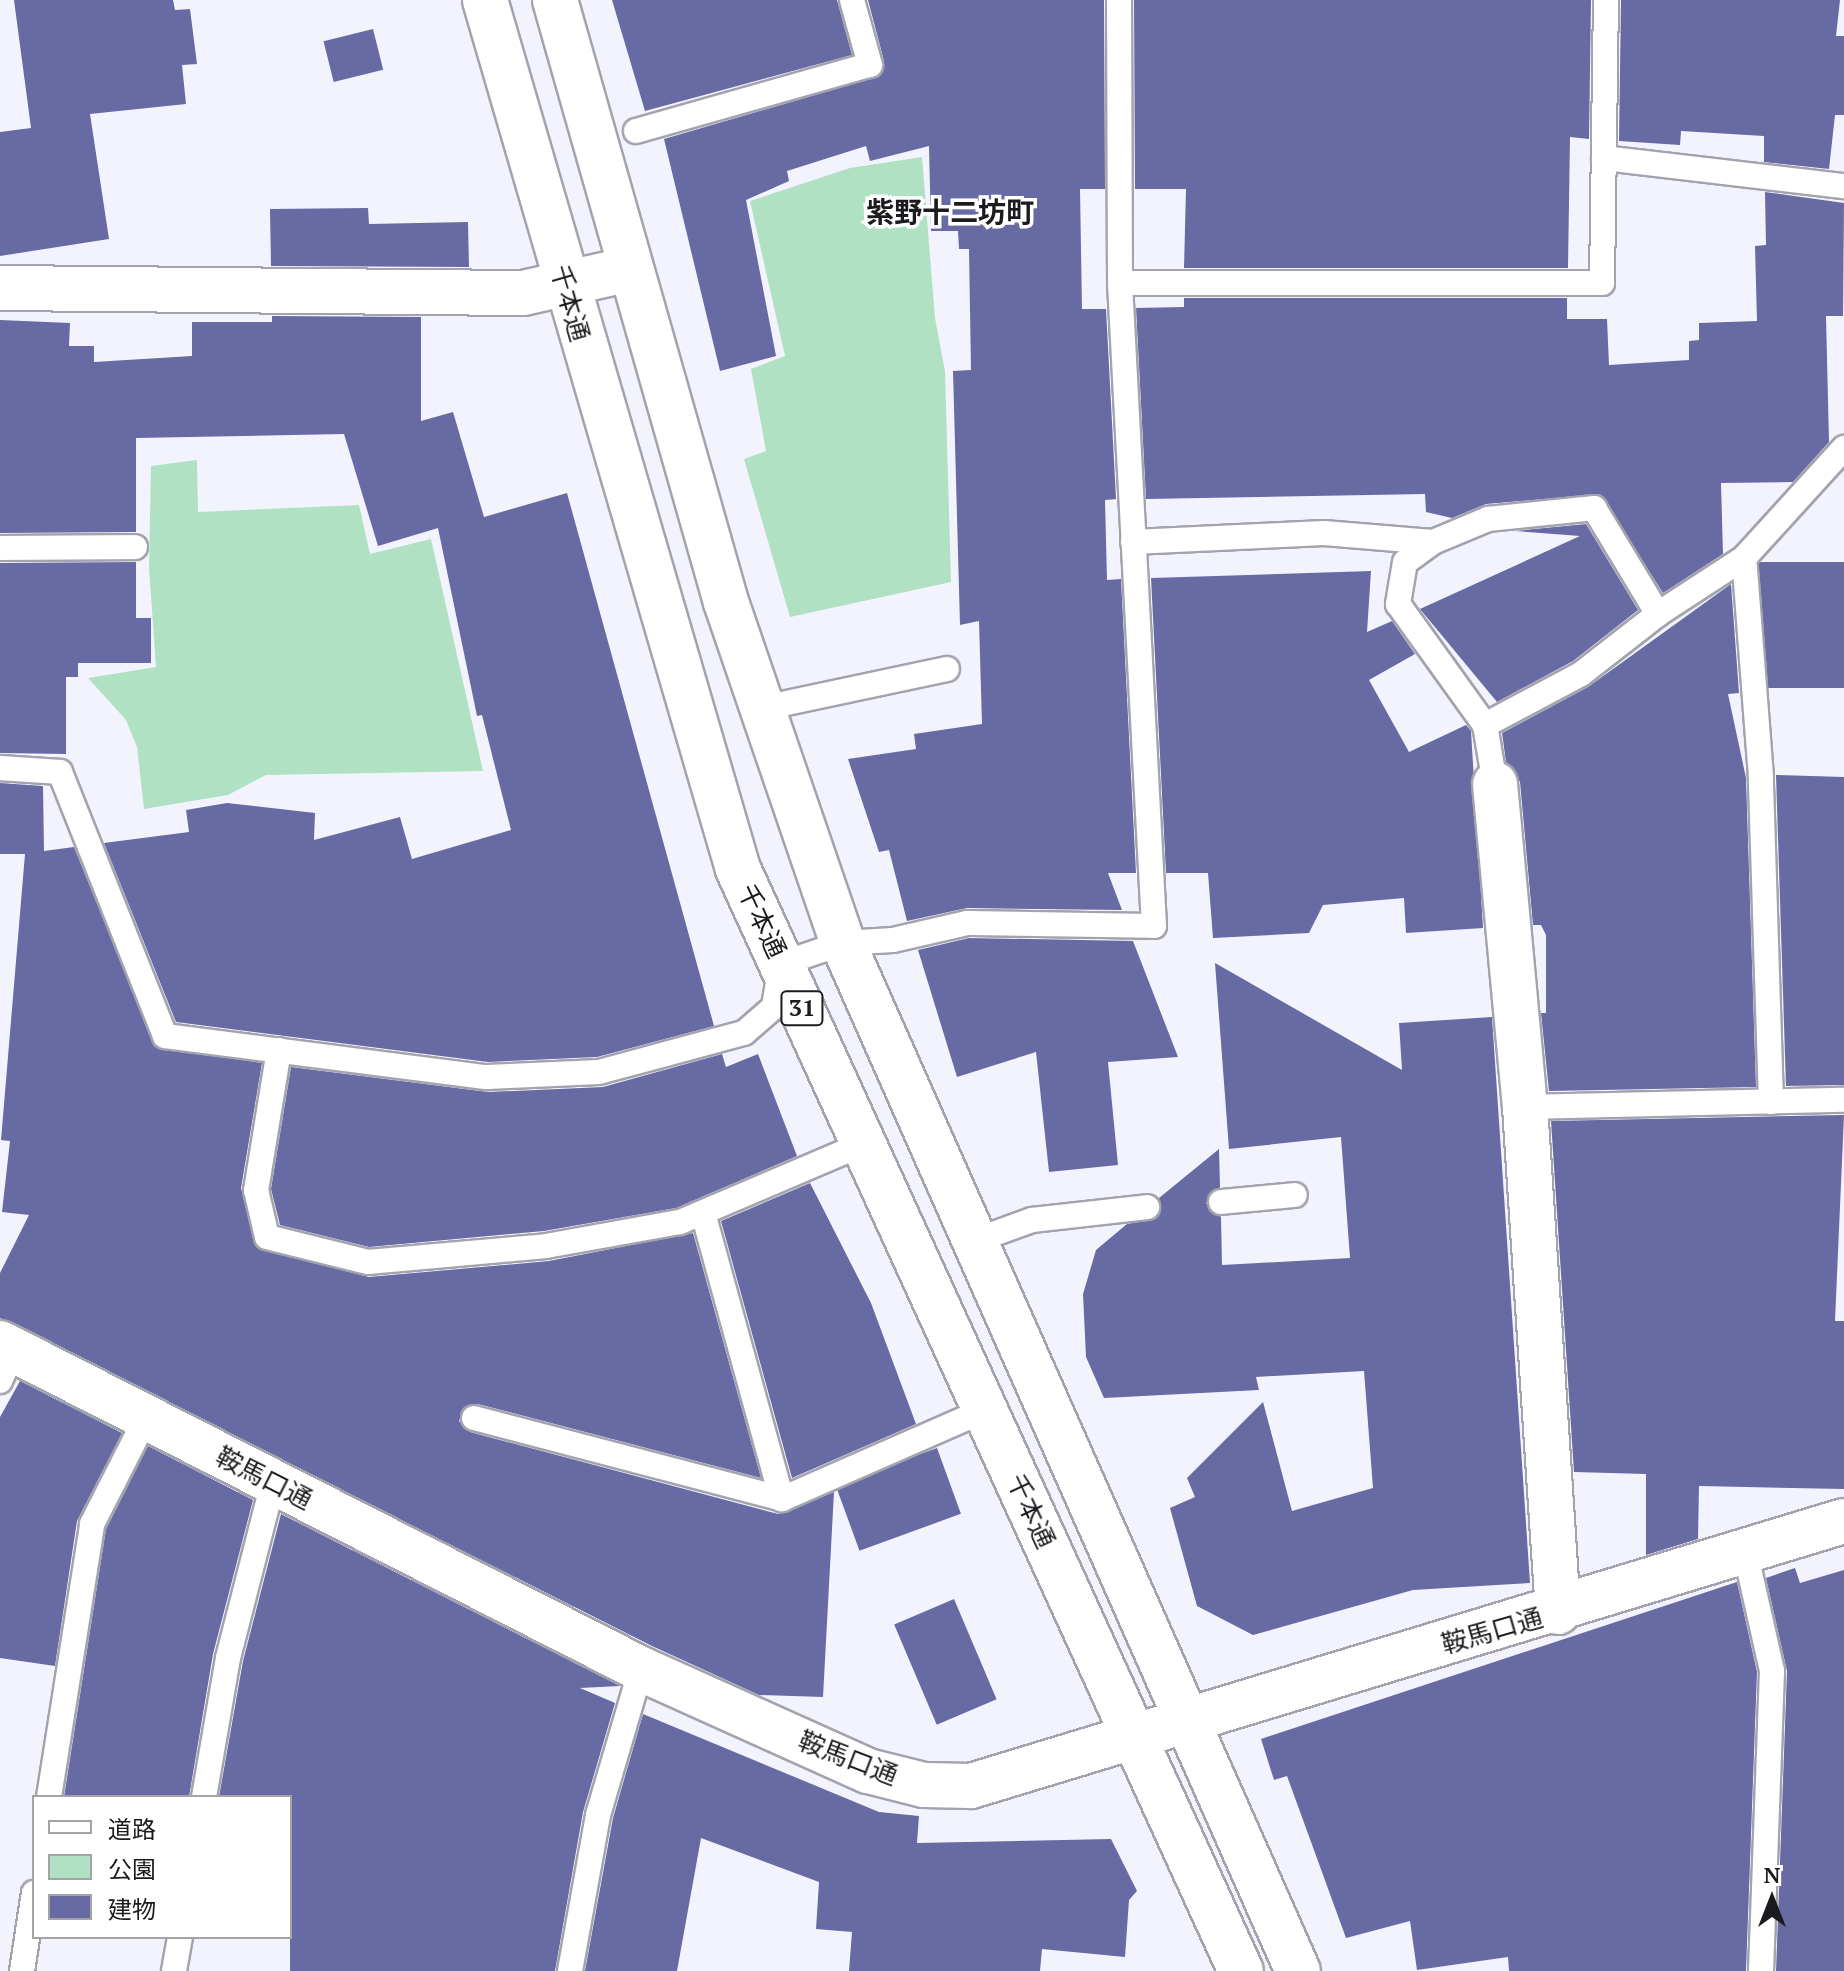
<!DOCTYPE html>
<html>
<head>
<meta charset="utf-8">
<style>
	body { margin:0 }
	#map { position:relative; width:1844px; height:1971px; overflow:hidden; background:#f3f3fe; font-family:"PT Serif","Noto Sans JP",serif }
	div>[style] { position:absolute }
	[style*='--x'] { left:calc(var(--x)*1px); top:calc(var(--y)*1px); width:calc(var(--w)*1px); rotate:calc(var(--a)*1deg) }
	.green>* { inset:0; background:#b0e1c2 }
	.building>* { inset:0; background:#676aa3; transform-origin:0 0 }
	.roads { filter:drop-shadow(2px 0 #a3a3ad) drop-shadow(-2px 0 #a3a3ad) drop-shadow(0 2px #a3a3ad) drop-shadow(0 -2px #a3a3ad) }
	.lane>* { height:24px; margin:-12px; padding:0 12px; transform-origin:12px; border-radius:12px; background:#fff }
	.street>* { height:44px; margin:-22px; padding:0 22px; transform-origin:22px; border-radius:22px; background:#fff }
	.primary>* { height:44px; margin:-22px; padding:0 22px; transform-origin:22px; border-radius:22px; background:#fff }
	span { translate:-50% -50%; white-space:nowrap; text-align:center; line-height:1.15; -webkit-text-stroke:7px #fff; paint-order:stroke }
	.shield-label span { padding:2px 6px; background:#fff; border:2px solid; border-radius:6px; -webkit-text-stroke-width:0 }
	.shield-label { font-size:24px; color:#1b1b1f; font-weight:700 }
	.street-label { font-size:26px; color:#1b1b1f }
	.neighbourhood-label { font-size:28px; color:#1b1b1f; font-weight:700 }
	.legend { position:absolute; left:32px; top:1795px; width:260px; height:144px; box-sizing:border-box; background:#fff; border:2px solid #a4a4a5; margin:0; padding:10px 14px; list-style:none; font-size:24px; color:#1b1b1f }
	.legend li { display:flex; align-items:center; gap:16px; height:40px }
	.legend b { width:40px; border:2px solid #a4a4a5 }
	.north { position:absolute; left:1732px; top:1859px; width:80px; height:80px; -webkit-text-stroke:6px #fff; paint-order:stroke; rotate:0deg; font-size:22px; font-weight:700; line-height:32px; text-align:center; color:#1b1b1f }
	.north::after { content:''; display:block; margin:auto; width:28px; height:36px; background:#1b1b1f; clip-path:polygon(50% 0,100% 100%,50% 72%,0 100%) }
</style>
</head>
<body>
<div id="map">
	<div class="green">
		<div style="clip-path:polygon(922px 157px,935px 318px,945px 371px,951px 582px,790px 617px,744px 459px,766px 451px,751px 369px,785px 356px,750px 201px,850px 168px)"></div>
		<div style="clip-path:polygon(197px 460px,198px 512px,359px 505px,370px 554px,431px 539px,483px 771px,266px 775px,228px 795px,144px 809px,137px 747px,126px 720px,88px 678px,156px 667px,149px 568px,151px 466px)"></div>
	</div>
	<div class="building">
		<div style="clip-path:polygon(14px 0,173px 0,175px 10px,190px 9px,197px 64px,182px 65px,186px 104px,90px 114px,109px 239px,0 256px,0 132px,31px 128px)"></div>
		<div style="clip-path:polygon(612px 0,837px 0,852px 55px,645px 111px)"></div>
		<div style="clip-path:polygon(868px 0,1104px 0,1105px 189px,1080px 189px,1082px 309px,1106px 309px,1116px 499px,1105px 500px,1107px 580px,1121px 579px,1136px 873px,1108px 873px,1122px 910px,967px 908px,907px 921px,889px 850px,879px 852px,848px 759px,916px 749px,914px 734px,982px 724px,979px 621px,960px 625px,953px 371px,971px 370px,969px 249px,959px 249px,958px 231px,931px 231px,929px 146px,870px 161px,866px 146px,787px 171px,789px 181px,746px 200px,776px 356px,720px 371px,664px 139px,880px 76px,884px 61px)"></div>
		<div style="clip-path:polygon(1134px 0,1591px 0,1589px 139px,1570px 137px,1568px 268px,1184px 268px,1186px 189px,1135px 189px)"></div>
		<div style="clip-path:polygon(1621px 0,1840px 0,1836px 36px,1844px 36px,1844px 115px,1835px 115px,1829px 169px,1764px 162px,1764px 136px,1681px 131px,1680px 145px,1619px 141px)"></div>
		<div style="left:373px;top:29px;width:42px;height:51px;rotate:76deg"></div>
		<div style="clip-path:polygon(1765px 192px,1844px 203px,1843px 316px,1826px 316px,1829px 442px,1793px 482px,1721px 483px,1723px 554px,1663px 593px,1600px 494px,1486px 504px,1452px 518px,1426px 512px,1425px 494px,1146px 499px,1136px 308px,1184px 307px,1184px 298px,1567px 298px,1567px 319px,1607px 319px,1609px 365px,1689px 360px,1689px 341px,1699px 340px,1699px 323px,1757px 321px,1755px 246px,1766px 245px)"></div>
		<div style="clip-path:polygon(368px 208px,369px 224px,468px 222px,469px 267px,271px 266px,270px 209px)"></div>
		<div style="clip-path:polygon(272px 316px,421px 317px,421px 421px,453px 412px,484px 517px,567px 493px,714px 1026px,597px 1057px,488px 1062px,176px 1022px,104px 843px,189px 832px,186px 810px,227px 803px,315px 813px,314px 840px,400px 817px,412px 859px,511px 830px,482px 715px,477px 716px,438px 528px,378px 546px,344px 434px,136px 438px,136px 532px,0 533px,0 320px,70px 323px,69px 346px,94px 346px,94px 362px,192px 356px,192px 322px,272px 322px)"></div>
		<div style="clip-path:polygon(1586px 524px,1638px 610px,1573px 661px,1497px 702px,1420px 609px,1580px 536px,1515px 531px)"></div>
		<div style="clip-path:polygon(136px 562px,136px 618px,151px 618px,151px 663px,78px 663px,78px 677px,66px 677px,66px 754px,0 753px,0 563px)"></div>
		<div style="left:1844px;top:562px;width:126px;height:85px;rotate:90deg"></div>
		<div style="clip-path:polygon(1371px 571px,1367px 632px,1392px 621px,1415px 654px,1369px 680px,1409px 752px,1466px 725px,1471px 731px,1483px 928px,1406px 933px,1404px 898px,1323px 905px,1309px 933px,1213px 938px,1208px 873px,1166px 873px,1151px 578px)"></div>
		<div style="clip-path:polygon(1731px 584px,1739px 693px,1728px 694px,1746px 778px,1756px 1087px,1549px 1091px,1541px 1013px,1546px 1013px,1546px 935px,1541px 925px,1533px 925px,1520px 782px,1506px 762px,1502px 733px,1588px 687px)"></div>
		<div style="clip-path:polygon(1776px 775px,1844px 777px,1844px 1085px,1786px 1086px)"></div>
		<div style="clip-path:polygon(0 783px,43px 786px,44px 851px,74px 847px,155px 1047px,262px 1063px,241px 1188px,257px 1248px,369px 1277px,549px 1261px,693px 1233px,761px 1478px,478px 1404px,464px 1407px,459px 1421px,470px 1432px,778px 1514px,834px 1492px,823px 1697px,759px 1695px,652px 1646px,0 1318px,0 1273px,29px 1215px,2px 1212px,10px 1141px,1px 1140px,25px 854px,0 854px)"></div>
		<div style="clip-path:polygon(969px 938px,1133px 941px,1178px 1057px,1108px 1062px,1118px 1165px,1049px 1172px,1036px 1052px,957px 1077px,918px 950px)"></div>
		<div style="clip-path:polygon(1215px 963px,1402px 1070px,1399px 1023px,1492px 1017px,1530px 1583px,1413px 1590px,1253px 1635px,1197px 1606px,1170px 1508px,1195px 1497px,1187px 1478px,1263px 1402px,1292px 1511px,1373px 1488px,1364px 1371px,1256px 1377px,1259px 1390px,1104px 1398px,1086px 1357px,1083px 1294px,1096px 1250px,1127px 1224px,1156px 1219px,1159px 1198px,1219px 1149px,1220px 1187px,1206px 1203px,1221px 1217px,1222px 1265px,1350px 1258px,1341px 1137px,1229px 1149px)"></div>
		<div style="clip-path:polygon(722px 1054px,726px 1067px,758px 1054px,797px 1156px,676px 1208px,544px 1231px,369px 1247px,280px 1225px,271px 1189px,291px 1067px,488px 1092px,603px 1087px)"></div>
		<div style="clip-path:polygon(1844px 1115px,1835px 1321px,1844px 1321px,1844px 1489px,1699px 1486px,1698px 1539px,1646px 1555px,1646px 1474px,1574px 1472px,1551px 1121px)"></div>
		<div style="clip-path:polygon(810px 1183px,871px 1303px,916px 1424px,792px 1478px,721px 1221px)"></div>
		<div style="clip-path:polygon(20px 1381px,122px 1433px,77px 1521px,55px 1666px,0 1658px,0 1417px)"></div>
		<div style="clip-path:polygon(148px 1446px,253px 1500px,213px 1654px,189px 1797px,64px 1797px,106px 1529px)"></div>
		<div style="left:937px;top:1448px;width:70px;height:108px;rotate:70deg"></div>
		<div style="clip-path:polygon(281px 1514px,620px 1686px,580px 1688px,615px 1703px,583px 1812px,555px 1971px,290px 1971px,290px 1797px,219px 1797px,243px 1661px)"></div>
		<div style="clip-path:polygon(1795px 1568px,1800px 1583px,1844px 1570px,1844px 1971px,1776px 1971px,1787px 1671px,1766px 1578px)"></div>
		<div style="clip-path:polygon(1737px 1582px,1757px 1672px,1746px 1971px,1509px 1971px,1508px 1957px,1417px 1970px,1410px 1921px,1346px 1938px,1287px 1776px,1274px 1780px,1261px 1739px)"></div>
		<div style="left:954px;top:1599px;width:109px;height:65px;rotate:67deg"></div>
		<div style="clip-path:polygon(643px 1714px,879px 1812px,919px 1816px,917px 1843px,1111px 1839px,1137px 1891px,1129px 1900px,1125px 1957px,1042px 1949px,1040px 1971px,849px 1971px,852px 1932px,816px 1929px,819px 1882px,701px 1838px,677px 1971px,585px 1971px,613px 1818px)"></div>
	</div>
	<div class="roads">
		<div class="lane">
			<div style="--x:636;--y:131;--w:243;--a:-15.8"></div>
			<div style="--x:870;--y:65;--w:67;--a:-105.5"></div>
			<div style="--x:1604;--y:158;--w:242;--a:6.7"></div>
			<div style="--x:1120;--y:283;--w:482;--a:0"></div>
			<div style="--x:1602;--y:283;--w:283;--a:-89.2"></div>
			<div style="--x:1133;--y:542;--w:191;--a:-2.7"></div>
			<div style="--x:1324;--y:533;--w:109;--a:4.7"></div>
			<div style="--x:1433;--y:542;--w:60;--a:-22.7"></div>
			<div style="--x:1488;--y:519;--w:107;--a:-5.9"></div>
			<div style="--x:1594;--y:508;--w:124;--a:58.9"></div>
			<div style="--x:1658;--y:614;--w:98;--a:142.1"></div>
			<div style="--x:1581;--y:674;--w:109;--a:152"></div>
			<div style="--x:1433;--y:542;--w:34;--a:144"></div>
			<div style="--x:1405;--y:562;--w:43;--a:99.5"></div>
			<div style="--x:1398;--y:604;--w:149;--a:54.3"></div>
			<div style="--x:1485;--y:725;--w:60;--a:80.4"></div>
			<div style="--x:0;--y:548;--w:135;--a:-0.4"></div>
			<div style="--x:1658;--y:614;--w:103;--a:-33.1"></div>
			<div style="--x:763;--y:708;--w:188;--a:-12"></div>
			<div style="--x:0;--y:768;--w:60;--a:3.8"></div>
			<div style="--x:60;--y:772;--w:284;--a:68.3"></div>
			<div style="--x:165;--y:1036;--w:325;--a:7.3"></div>
			<div style="--x:487;--y:1077;--w:112;--a:-2.6"></div>
			<div style="--x:599;--y:1072;--w:150;--a:-15.1"></div>
			<div style="--x:744;--y:1033;--w:40;--a:-41"></div>
			<div style="--x:774;--y:1007;--w:44;--a:-80.8"></div>
			<div style="--x:781;--y:964;--w:65;--a:-18.7"></div>
			<div style="--x:843;--y:943;--w:50;--a:-3.4"></div>
			<div style="--x:893;--y:940;--w:76;--a:-12.9"></div>
			<div style="--x:967;--y:923;--w:187;--a:0.9"></div>
			<div style="--x:1154;--y:926;--w:644;--a:-93.03"></div>
			<div style="--x:1120;--y:283;--w:283;--a:-90.2"></div>
			<div style="--x:279;--y:1050;--w:142;--a:99.3"></div>
			<div style="--x:256;--y:1190;--w:48;--a:76.8"></div>
			<div style="--x:267;--y:1237;--w:104;--a:13.9"></div>
			<div style="--x:368;--y:1262;--w:179;--a:-5.1"></div>
			<div style="--x:546;--y:1246;--w:136;--a:-10.2"></div>
			<div style="--x:680;--y:1222;--w:199;--a:-23.1"></div>
			<div style="--x:1771;--y:1102;--w:325;--a:-91.8"></div>
			<div style="--x:1761;--y:777;--w:220;--a:-94.4"></div>
			<div style="--x:1744;--y:558;--w:149;--a:-47.7"></div>
			<div style="--x:1525;--y:1107;--w:319;--a:-1.3"></div>
			<div style="--x:1221;--y:1202;--w:74;--a:-5.4"></div>
			<div style="--x:703;--y:1213;--w:297;--a:74.6"></div>
			<div style="--x:974;--y:1241;--w:62;--a:-19.9"></div>
			<div style="--x:1032;--y:1220;--w:116;--a:-6.4"></div>
			<div style="--x:0;--y:1381;--w:34;--a:-66"></div>
			<div style="--x:474;--y:1418;--w:318;--a:14.7"></div>
			<div style="--x:782;--y:1499;--w:222;--a:-23.7"></div>
			<div style="--x:1745;--y:1551;--w:123;--a:77.3"></div>
			<div style="--x:1772;--y:1671;--w:300;--a:92.1"></div>
			<div style="--x:49;--y:1797;--w:276;--a:-81"></div>
			<div style="--x:92;--y:1524;--w:119;--a:-63"></div>
			<div style="--x:204;--y:1797;--w:141;--a:-80.2"></div>
			<div style="--x:228;--y:1658;--w:181;--a:-75.6"></div>
			<div style="--x:22;--y:1971;--w:79;--a:-81.3"></div>
			<div style="--x:174;--y:1971;--w:35;--a:-80"></div>
			<div style="--x:570;--y:1971;--w:158;--a:-79.8"></div>
			<div style="--x:598;--y:1815;--w:152;--a:-73.6"></div>
		</div>
		<div class="street">
			<div style="--x:0;--y:288;--w:523;--a:0.55"></div>
			<div style="--x:523;--y:293;--w:110;--a:-12.6"></div>
			<div style="--x:1495;--y:784;--w:324;--a:84.7"></div>
			<div style="--x:1525;--y:1107;--w:506;--a:86.26"></div>
			<div style="--x:0;--y:1343;--w:719;--a:26.96"></div>
			<div style="--x:641;--y:1669;--w:249;--a:24.2"></div>
			<div style="--x:868;--y:1771;--w:58;--a:14"></div>
			<div style="--x:924;--y:1785;--w:47;--a:1.2"></div>
			<div style="--x:971;--y:1786;--w:912;--a:-16.89"></div>
		</div>
		<div class="primary">
			<div style="--x:485;--y:0;--w:905;--a:73.77"></div>
			<div style="--x:738;--y:869;--w:1211;--a:65.47"></div>
			<div style="--x:555;--y:0;--w:626;--a:74.14"></div>
			<div style="--x:726;--y:602;--w:361;--a:71.1"></div>
			<div style="--x:843;--y:943;--w:1124;--a:66.13"></div>
		</div>
	</div>
	<div class="shield-label">
		<span style="left:802px;top:1008px">31</span>
	</div>
	<div class="street-label">
		<span style="left:570px;top:303px;rotate:74deg">千本通</span>
		<span style="left:762px;top:921px;rotate:65deg">千本通</span>
		<span style="left:264px;top:1478px;rotate:27deg">鞍馬口通</span>
		<span style="left:1031px;top:1511px;rotate:65deg">千本通</span>
		<span style="left:1492px;top:1631px;rotate:-16deg">鞍馬口通</span>
		<span style="left:848px;top:1758px;rotate:21deg">鞍馬口通</span>
	</div>
	<div class="neighbourhood-label">
		<span style="left:950px;top:212px">紫野十二坊町</span>
	</div>
	<ul class="legend">
	<li><b style="height:10px;background:#fff"></b>道路</li>
	<li><b style="height:22px;background:#b0e1c2"></b>公園</li>
	<li><b style="height:22px;background:#676aa3"></b>建物</li>
	</ul>
	<div class="north">N</div>
</div>
</body>
</html>
